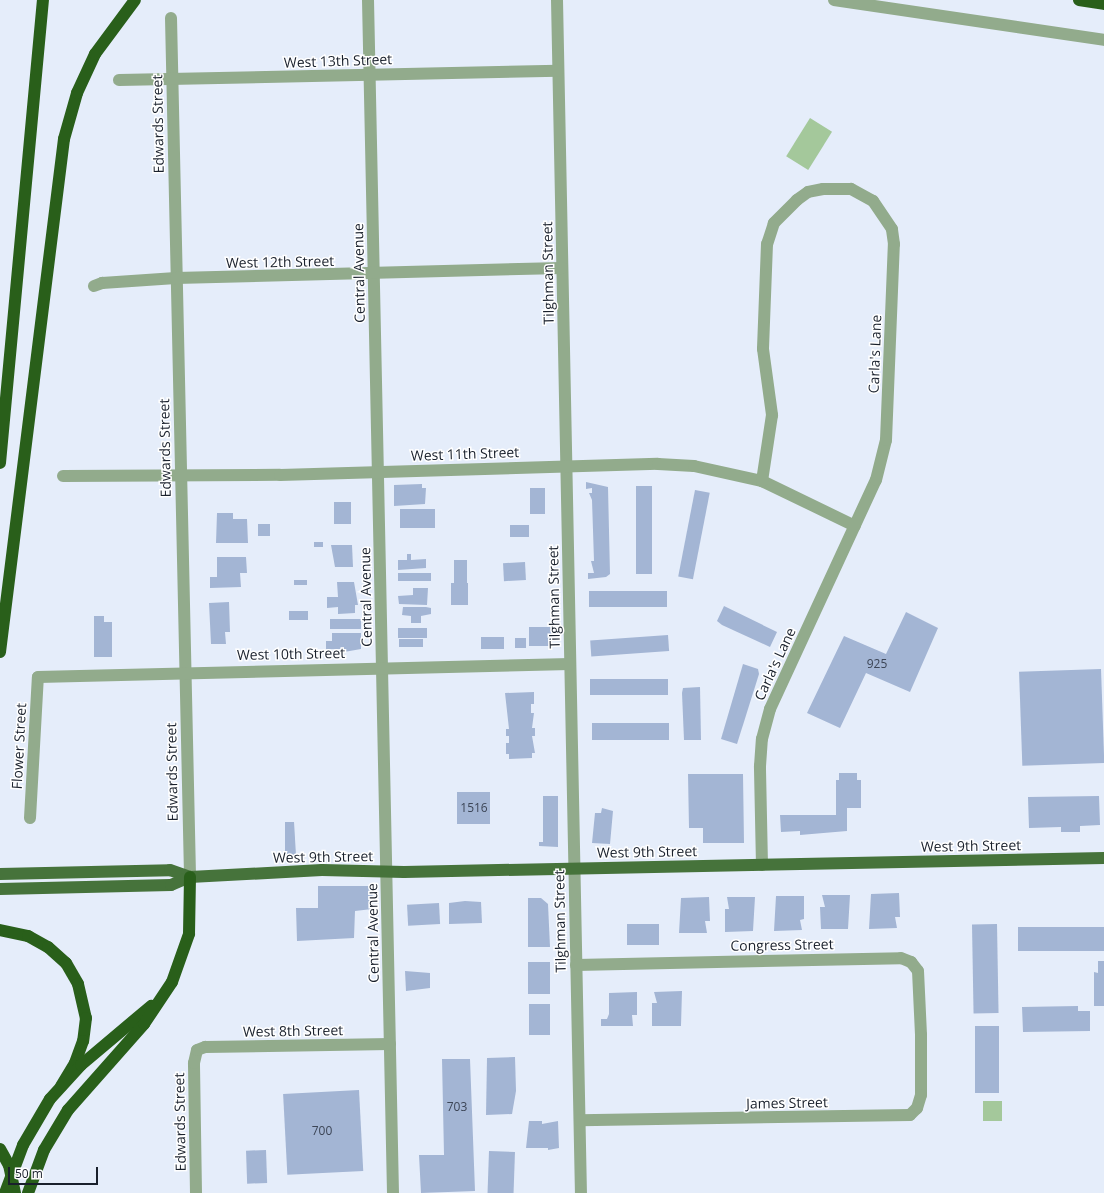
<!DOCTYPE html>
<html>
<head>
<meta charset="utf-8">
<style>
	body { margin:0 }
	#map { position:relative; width:1104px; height:1193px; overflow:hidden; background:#e5edfa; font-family:"Open Sans",sans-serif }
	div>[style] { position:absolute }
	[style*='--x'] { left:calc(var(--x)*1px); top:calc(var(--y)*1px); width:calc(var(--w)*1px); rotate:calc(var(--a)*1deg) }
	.green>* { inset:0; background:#a4c89b; transform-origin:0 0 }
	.building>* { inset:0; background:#a3b5d4; transform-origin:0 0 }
	.minor>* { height:12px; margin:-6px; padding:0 6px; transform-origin:6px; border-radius:6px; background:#92ab8c }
	.major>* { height:12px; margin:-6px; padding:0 6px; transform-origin:6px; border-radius:6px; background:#46733b }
	.highway>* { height:12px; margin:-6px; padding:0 6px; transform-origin:6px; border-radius:6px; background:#295f1a }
	.highway-bridge>* { height:12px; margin:-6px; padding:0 6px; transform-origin:6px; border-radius:6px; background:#295f1a }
	span { translate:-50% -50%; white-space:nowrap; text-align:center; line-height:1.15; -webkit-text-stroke:3px #fff; paint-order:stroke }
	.number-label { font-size:12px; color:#3c4556 }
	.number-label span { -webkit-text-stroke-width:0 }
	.street-label { font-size:14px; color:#19202c }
	.scale { position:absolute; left:8px; top:1167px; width:90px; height:18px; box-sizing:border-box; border:2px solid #19202c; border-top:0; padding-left:5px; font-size:12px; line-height:14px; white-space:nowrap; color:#19202c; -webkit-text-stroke:3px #fff; paint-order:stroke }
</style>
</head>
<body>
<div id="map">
	<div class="green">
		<div style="left:810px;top:118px;width:26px;height:45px;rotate:32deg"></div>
		<div style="left:983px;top:1101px;width:19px;height:20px"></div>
	</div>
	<div class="building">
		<div style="clip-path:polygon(586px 482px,608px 487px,610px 574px,606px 577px,588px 579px,588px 573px,594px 573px,591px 561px,594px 561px,592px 500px,589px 493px,592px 493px,592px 488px,586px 489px)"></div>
		<div style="clip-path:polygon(422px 484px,422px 488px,426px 488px,425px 504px,394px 506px,394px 485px)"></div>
		<div style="left:636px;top:486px;width:16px;height:88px"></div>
		<div style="left:530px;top:488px;width:15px;height:26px"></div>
		<div style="left:695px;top:490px;width:15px;height:88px;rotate:11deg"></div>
		<div style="left:334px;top:502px;width:17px;height:22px"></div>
		<div style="left:400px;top:509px;width:35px;height:19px"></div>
		<div style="clip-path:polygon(217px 513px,233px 513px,233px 519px,247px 519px,248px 543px,216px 543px)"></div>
		<div style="left:258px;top:524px;width:12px;height:12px"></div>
		<div style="left:510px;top:525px;width:19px;height:12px"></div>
		<div style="left:314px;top:542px;width:9px;height:5px"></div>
		<div style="clip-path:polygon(331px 545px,352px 545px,353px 567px,335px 567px)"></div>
		<div style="clip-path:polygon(407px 554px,411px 554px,411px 560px,426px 559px,426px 568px,398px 570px,398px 560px,407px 560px)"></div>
		<div style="clip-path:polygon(217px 557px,246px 557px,247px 573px,240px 573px,241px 587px,210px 588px,210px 577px,217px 577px)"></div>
		<div style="left:454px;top:560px;width:13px;height:23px"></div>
		<div style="left:525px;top:562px;width:18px;height:22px;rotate:87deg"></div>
		<div style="left:431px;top:573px;width:8px;height:33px;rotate:90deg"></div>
		<div style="left:307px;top:580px;width:5px;height:13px;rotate:90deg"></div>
		<div style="clip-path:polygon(337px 582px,354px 582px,358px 605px,355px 605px,355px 613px,338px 614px,338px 607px,327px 608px,327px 597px,338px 597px)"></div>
		<div style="left:468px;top:583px;width:22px;height:17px;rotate:90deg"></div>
		<div style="clip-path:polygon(413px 588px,428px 588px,427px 605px,399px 604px,398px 596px,413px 595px)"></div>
		<div style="left:667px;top:591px;width:16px;height:78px;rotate:90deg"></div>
		<div style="clip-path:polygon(229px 602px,230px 632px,225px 632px,226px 644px,211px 644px,209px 603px)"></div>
		<div style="clip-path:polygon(724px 606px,777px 632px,770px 647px,722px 625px,717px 621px)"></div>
		<div style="clip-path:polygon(426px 607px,431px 608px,431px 614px,421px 616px,421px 623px,411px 623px,411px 616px,402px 615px,403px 607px)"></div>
		<div style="left:308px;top:611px;width:9px;height:19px;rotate:90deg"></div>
		<div style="clip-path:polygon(906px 612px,938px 628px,910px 692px,866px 673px,840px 728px,807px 713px,844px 636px,886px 654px)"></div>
		<div style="clip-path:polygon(94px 616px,104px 616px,104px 622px,112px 622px,112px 657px,94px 657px)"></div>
		<div style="left:330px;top:619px;width:31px;height:10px"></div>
		<div style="left:552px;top:627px;width:19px;height:23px;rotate:90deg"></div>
		<div style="left:427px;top:628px;width:10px;height:29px;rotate:90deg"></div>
		<div style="clip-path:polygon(332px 633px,361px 633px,361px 649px,344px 652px,342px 649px,326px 649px,326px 641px,332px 641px)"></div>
		<div style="left:668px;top:635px;width:16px;height:78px;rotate:86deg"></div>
		<div style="left:504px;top:637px;width:12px;height:23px;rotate:90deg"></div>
		<div style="left:515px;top:638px;width:11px;height:10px"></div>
		<div style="left:423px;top:639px;width:8px;height:24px;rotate:90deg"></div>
		<div style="clip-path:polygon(743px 664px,758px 669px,759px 674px,737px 744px,721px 739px)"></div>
		<div style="left:1101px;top:669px;width:94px;height:82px;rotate:88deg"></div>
		<div style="left:668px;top:679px;width:16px;height:78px;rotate:90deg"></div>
		<div style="clip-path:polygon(700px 687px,701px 740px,684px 740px,682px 693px,683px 688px)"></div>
		<div style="clip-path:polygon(534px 692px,534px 704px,531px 704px,531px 713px,534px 713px,532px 728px,535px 728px,535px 736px,532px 736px,535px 753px,532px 753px,532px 758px,509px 759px,509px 754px,506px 754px,506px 743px,509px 743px,509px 736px,506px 736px,506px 729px,509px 729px,505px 693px)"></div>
		<div style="left:669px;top:723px;width:17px;height:77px;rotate:90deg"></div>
		<div style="clip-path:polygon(839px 773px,857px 773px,857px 780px,861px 780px,861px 808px,847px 808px,847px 831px,800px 835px,800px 831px,781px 832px,780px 815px,836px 815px,836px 780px,839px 780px)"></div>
		<div style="clip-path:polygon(688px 774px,743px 774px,744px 843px,703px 843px,703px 828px,689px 828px)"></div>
		<div style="left:457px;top:792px;width:33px;height:32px"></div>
		<div style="clip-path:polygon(543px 796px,558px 796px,558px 847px,539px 846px,539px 842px,543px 842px)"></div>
		<div style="clip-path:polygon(1099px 796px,1100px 825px,1080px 826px,1080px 832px,1061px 832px,1061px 827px,1029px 828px,1028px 797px)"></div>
		<div style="clip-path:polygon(602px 808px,613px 811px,610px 844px,592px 843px,595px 813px,601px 813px)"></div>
		<div style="clip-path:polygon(285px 822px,294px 822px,296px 855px,285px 855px)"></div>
		<div style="clip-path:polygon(318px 886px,373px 886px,372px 909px,355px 911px,354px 938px,297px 941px,296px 908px,318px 908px)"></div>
		<div style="clip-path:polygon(899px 893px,900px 917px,895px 917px,897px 928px,869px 929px,871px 894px)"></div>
		<div style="clip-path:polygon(822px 895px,850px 895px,848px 929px,821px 929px,820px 907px,825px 907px)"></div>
		<div style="clip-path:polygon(776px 896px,804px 896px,804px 919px,800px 920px,802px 930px,774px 931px)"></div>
		<div style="clip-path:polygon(709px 897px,710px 921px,705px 921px,707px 933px,679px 933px,681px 898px)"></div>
		<div style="clip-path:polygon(727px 897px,755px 897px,753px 931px,725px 932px,725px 909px,729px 909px)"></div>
		<div style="clip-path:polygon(528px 898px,541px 898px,548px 904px,550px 947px,528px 947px)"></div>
		<div style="clip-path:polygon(465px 901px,481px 902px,482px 923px,449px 924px,449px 903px)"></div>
		<div style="left:439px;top:903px;width:21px;height:32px;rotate:87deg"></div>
		<div style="left:627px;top:924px;width:32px;height:21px"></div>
		<div style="left:997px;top:924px;width:89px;height:25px;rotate:89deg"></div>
		<div style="left:1104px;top:927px;width:24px;height:86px;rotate:90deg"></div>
		<div style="clip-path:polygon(1098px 961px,1104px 961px,1104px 1006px,1094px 1006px,1094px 972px,1098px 973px)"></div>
		<div style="left:550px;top:962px;width:32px;height:22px;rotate:90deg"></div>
		<div style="clip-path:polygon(405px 971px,430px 973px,430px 988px,406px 991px)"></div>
		<div style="clip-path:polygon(682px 991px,681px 1026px,652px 1026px,652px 1003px,657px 1003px,654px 992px)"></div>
		<div style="clip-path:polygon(637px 992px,637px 1015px,632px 1015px,633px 1026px,601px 1026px,601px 1019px,607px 1019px,609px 1014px,609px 993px)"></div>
		<div style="left:529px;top:1004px;width:21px;height:31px"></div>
		<div style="clip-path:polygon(1078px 1006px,1078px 1011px,1090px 1011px,1090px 1031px,1023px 1032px,1022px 1007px)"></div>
		<div style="left:975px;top:1026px;width:24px;height:67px"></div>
		<div style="clip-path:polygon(515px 1057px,516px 1091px,512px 1114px,486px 1115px,487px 1058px)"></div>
		<div style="clip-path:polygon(442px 1059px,470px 1059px,475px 1191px,421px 1193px,419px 1155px,444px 1155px)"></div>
		<div style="left:359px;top:1090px;width:81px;height:76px;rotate:87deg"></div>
		<div style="clip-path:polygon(529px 1121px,542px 1121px,542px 1124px,558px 1121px,559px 1148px,548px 1150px,548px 1148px,526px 1148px)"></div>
		<div style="left:266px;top:1150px;width:33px;height:20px;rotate:88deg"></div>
		<div style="left:489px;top:1151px;width:26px;height:42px;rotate:2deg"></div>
	</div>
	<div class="minor">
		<div style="--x:368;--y:0;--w:1193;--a:88.8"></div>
		<div style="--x:557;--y:0;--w:1193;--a:88.85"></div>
		<div style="--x:834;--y:0;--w:273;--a:8.4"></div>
		<div style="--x:171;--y:18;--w:859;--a:88.73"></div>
		<div style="--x:119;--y:80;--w:439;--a:-1.2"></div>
		<div style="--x:94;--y:286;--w:9;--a:-21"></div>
		<div style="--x:102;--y:283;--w:74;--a:-3.9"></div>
		<div style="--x:176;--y:278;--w:386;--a:-1.5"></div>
		<div style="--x:63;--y:476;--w:217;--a:-0.3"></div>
		<div style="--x:280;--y:475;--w:378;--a:-1.7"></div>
		<div style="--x:658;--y:464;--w:36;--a:3"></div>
		<div style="--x:694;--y:466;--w:70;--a:12.4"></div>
		<div style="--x:762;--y:481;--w:103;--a:25.8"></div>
		<div style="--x:30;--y:818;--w:141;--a:-86.8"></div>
		<div style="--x:38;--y:677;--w:532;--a:-1.4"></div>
		<div style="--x:762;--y:865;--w:99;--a:-91.2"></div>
		<div style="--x:760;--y:766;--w:27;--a:-86"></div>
		<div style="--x:762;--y:739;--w:31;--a:-75"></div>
		<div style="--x:770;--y:709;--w:252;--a:-65.2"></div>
		<div style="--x:876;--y:480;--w:41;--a:-76"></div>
		<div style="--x:886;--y:440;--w:196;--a:-87.7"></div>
		<div style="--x:894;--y:244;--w:15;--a:-98"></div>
		<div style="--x:892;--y:229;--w:34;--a:-124"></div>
		<div style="--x:873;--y:201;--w:25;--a:-151"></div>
		<div style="--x:851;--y:189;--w:28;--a:180"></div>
		<div style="--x:823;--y:189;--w:15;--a:169"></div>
		<div style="--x:808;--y:192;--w:14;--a:144"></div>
		<div style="--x:797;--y:200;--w:33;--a:135"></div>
		<div style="--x:774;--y:223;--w:22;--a:108"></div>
		<div style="--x:767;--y:244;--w:105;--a:92.2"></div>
		<div style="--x:763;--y:349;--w:67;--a:82.2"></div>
		<div style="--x:772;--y:415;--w:67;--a:98.6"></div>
		<div style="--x:576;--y:965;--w:325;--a:-1.2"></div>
		<div style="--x:901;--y:958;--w:11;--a:22"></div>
		<div style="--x:911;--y:962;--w:11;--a:52"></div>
		<div style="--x:918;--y:971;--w:64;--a:87.3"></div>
		<div style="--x:921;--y:1035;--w:60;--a:90"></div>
		<div style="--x:921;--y:1095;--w:14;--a:107"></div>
		<div style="--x:917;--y:1108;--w:10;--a:135"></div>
		<div style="--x:910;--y:1115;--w:330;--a:179.1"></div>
		<div style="--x:196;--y:1193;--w:130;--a:-90.9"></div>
		<div style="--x:194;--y:1063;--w:13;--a:-77"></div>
		<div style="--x:197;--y:1050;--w:9;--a:-21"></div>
		<div style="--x:205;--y:1047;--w:185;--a:-0.9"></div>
	</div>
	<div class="major">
		<div style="--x:0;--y:874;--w:170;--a:-1.3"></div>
		<div style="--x:170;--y:870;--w:21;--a:19"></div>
		<div style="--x:0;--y:889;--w:171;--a:-1.3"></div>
		<div style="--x:171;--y:885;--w:21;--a:-23"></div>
		<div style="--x:190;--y:877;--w:132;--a:-3"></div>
		<div style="--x:322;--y:870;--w:82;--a:1.4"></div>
		<div style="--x:404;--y:872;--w:700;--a:-1.15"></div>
	</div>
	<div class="highway">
		<div style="--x:1079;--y:0;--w:25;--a:9"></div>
		<div style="--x:0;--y:463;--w:465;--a:-84.7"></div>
		<div style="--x:0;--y:652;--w:517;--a:-82.89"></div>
		<div style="--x:64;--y:139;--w:48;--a:-74.2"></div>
		<div style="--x:77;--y:93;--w:43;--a:-65.2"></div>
		<div style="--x:95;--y:54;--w:67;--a:-53.5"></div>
		<div style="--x:0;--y:930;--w:29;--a:12"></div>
		<div style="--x:28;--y:936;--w:23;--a:29"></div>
		<div style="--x:48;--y:947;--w:24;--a:42"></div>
		<div style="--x:66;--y:963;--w:24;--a:60"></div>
		<div style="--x:78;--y:984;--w:35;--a:77"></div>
		<div style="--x:86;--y:1018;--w:23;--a:97"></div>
		<div style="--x:83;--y:1041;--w:23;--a:110"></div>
		<div style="--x:75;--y:1063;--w:27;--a:121"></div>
		<div style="--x:50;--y:1099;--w:46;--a:-47.6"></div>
		<div style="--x:81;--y:1065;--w:92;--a:-40.1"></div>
		<div style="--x:0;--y:1149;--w:18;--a:61"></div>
		<div style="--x:9;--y:1165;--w:29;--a:78"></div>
		<div style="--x:28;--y:1193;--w:46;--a:-69.6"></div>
		<div style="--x:44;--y:1150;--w:47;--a:-59"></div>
		<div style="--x:68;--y:1110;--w:115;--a:-48.5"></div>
		<div style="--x:144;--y:1024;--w:50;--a:-56.3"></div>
		<div style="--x:172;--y:982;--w:51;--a:-70.5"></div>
		<div style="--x:189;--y:934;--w:57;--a:-89"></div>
	</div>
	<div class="highway-bridge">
		<div style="--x:5;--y:1193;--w:51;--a:-69.4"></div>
		<div style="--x:23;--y:1145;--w:53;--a:-59.6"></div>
	</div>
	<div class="number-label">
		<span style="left:877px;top:664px">925</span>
		<span style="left:474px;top:808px">1516</span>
		<span style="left:457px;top:1107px">703</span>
		<span style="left:322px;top:1131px">700</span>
	</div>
	<div class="street-label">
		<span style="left:338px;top:61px;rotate:-2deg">West 13th Street</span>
		<span style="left:158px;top:124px;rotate:-91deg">Edwards Street</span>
		<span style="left:280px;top:262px;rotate:-1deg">West 12th Street</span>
		<span style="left:359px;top:273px;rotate:-91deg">Central Avenue</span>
		<span style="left:548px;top:273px;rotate:-91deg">Tilghman Street</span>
		<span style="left:875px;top:354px;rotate:-88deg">Carla's Lane</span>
		<span style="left:165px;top:448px;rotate:-91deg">Edwards Street</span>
		<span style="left:465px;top:454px;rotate:-2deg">West 11th Street</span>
		<span style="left:366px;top:597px;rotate:-91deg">Central Avenue</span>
		<span style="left:554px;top:597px;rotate:-91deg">Tilghman Street</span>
		<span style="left:291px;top:654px;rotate:-1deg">West 10th Street</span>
		<span style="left:775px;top:664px;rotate:-65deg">Carla's Lane</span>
		<span style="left:19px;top:746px;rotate:-87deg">Flower Street</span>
		<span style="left:172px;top:772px;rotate:-91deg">Edwards Street</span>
		<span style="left:971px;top:846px;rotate:-1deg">West 9th Street</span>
		<span style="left:647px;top:852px;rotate:-1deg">West 9th Street</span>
		<span style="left:323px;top:857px;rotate:-1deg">West 9th Street</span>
		<span style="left:560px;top:921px;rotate:-91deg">Tilghman Street</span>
		<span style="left:373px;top:933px;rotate:-91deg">Central Avenue</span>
		<span style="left:782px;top:945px;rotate:-1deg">Congress Street</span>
		<span style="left:293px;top:1031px;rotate:-1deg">West 8th Street</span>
		<span style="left:787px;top:1103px;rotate:-1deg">James Street</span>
		<span style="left:180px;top:1122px;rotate:-91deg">Edwards Street</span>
	</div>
	<div class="scale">50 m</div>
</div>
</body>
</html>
